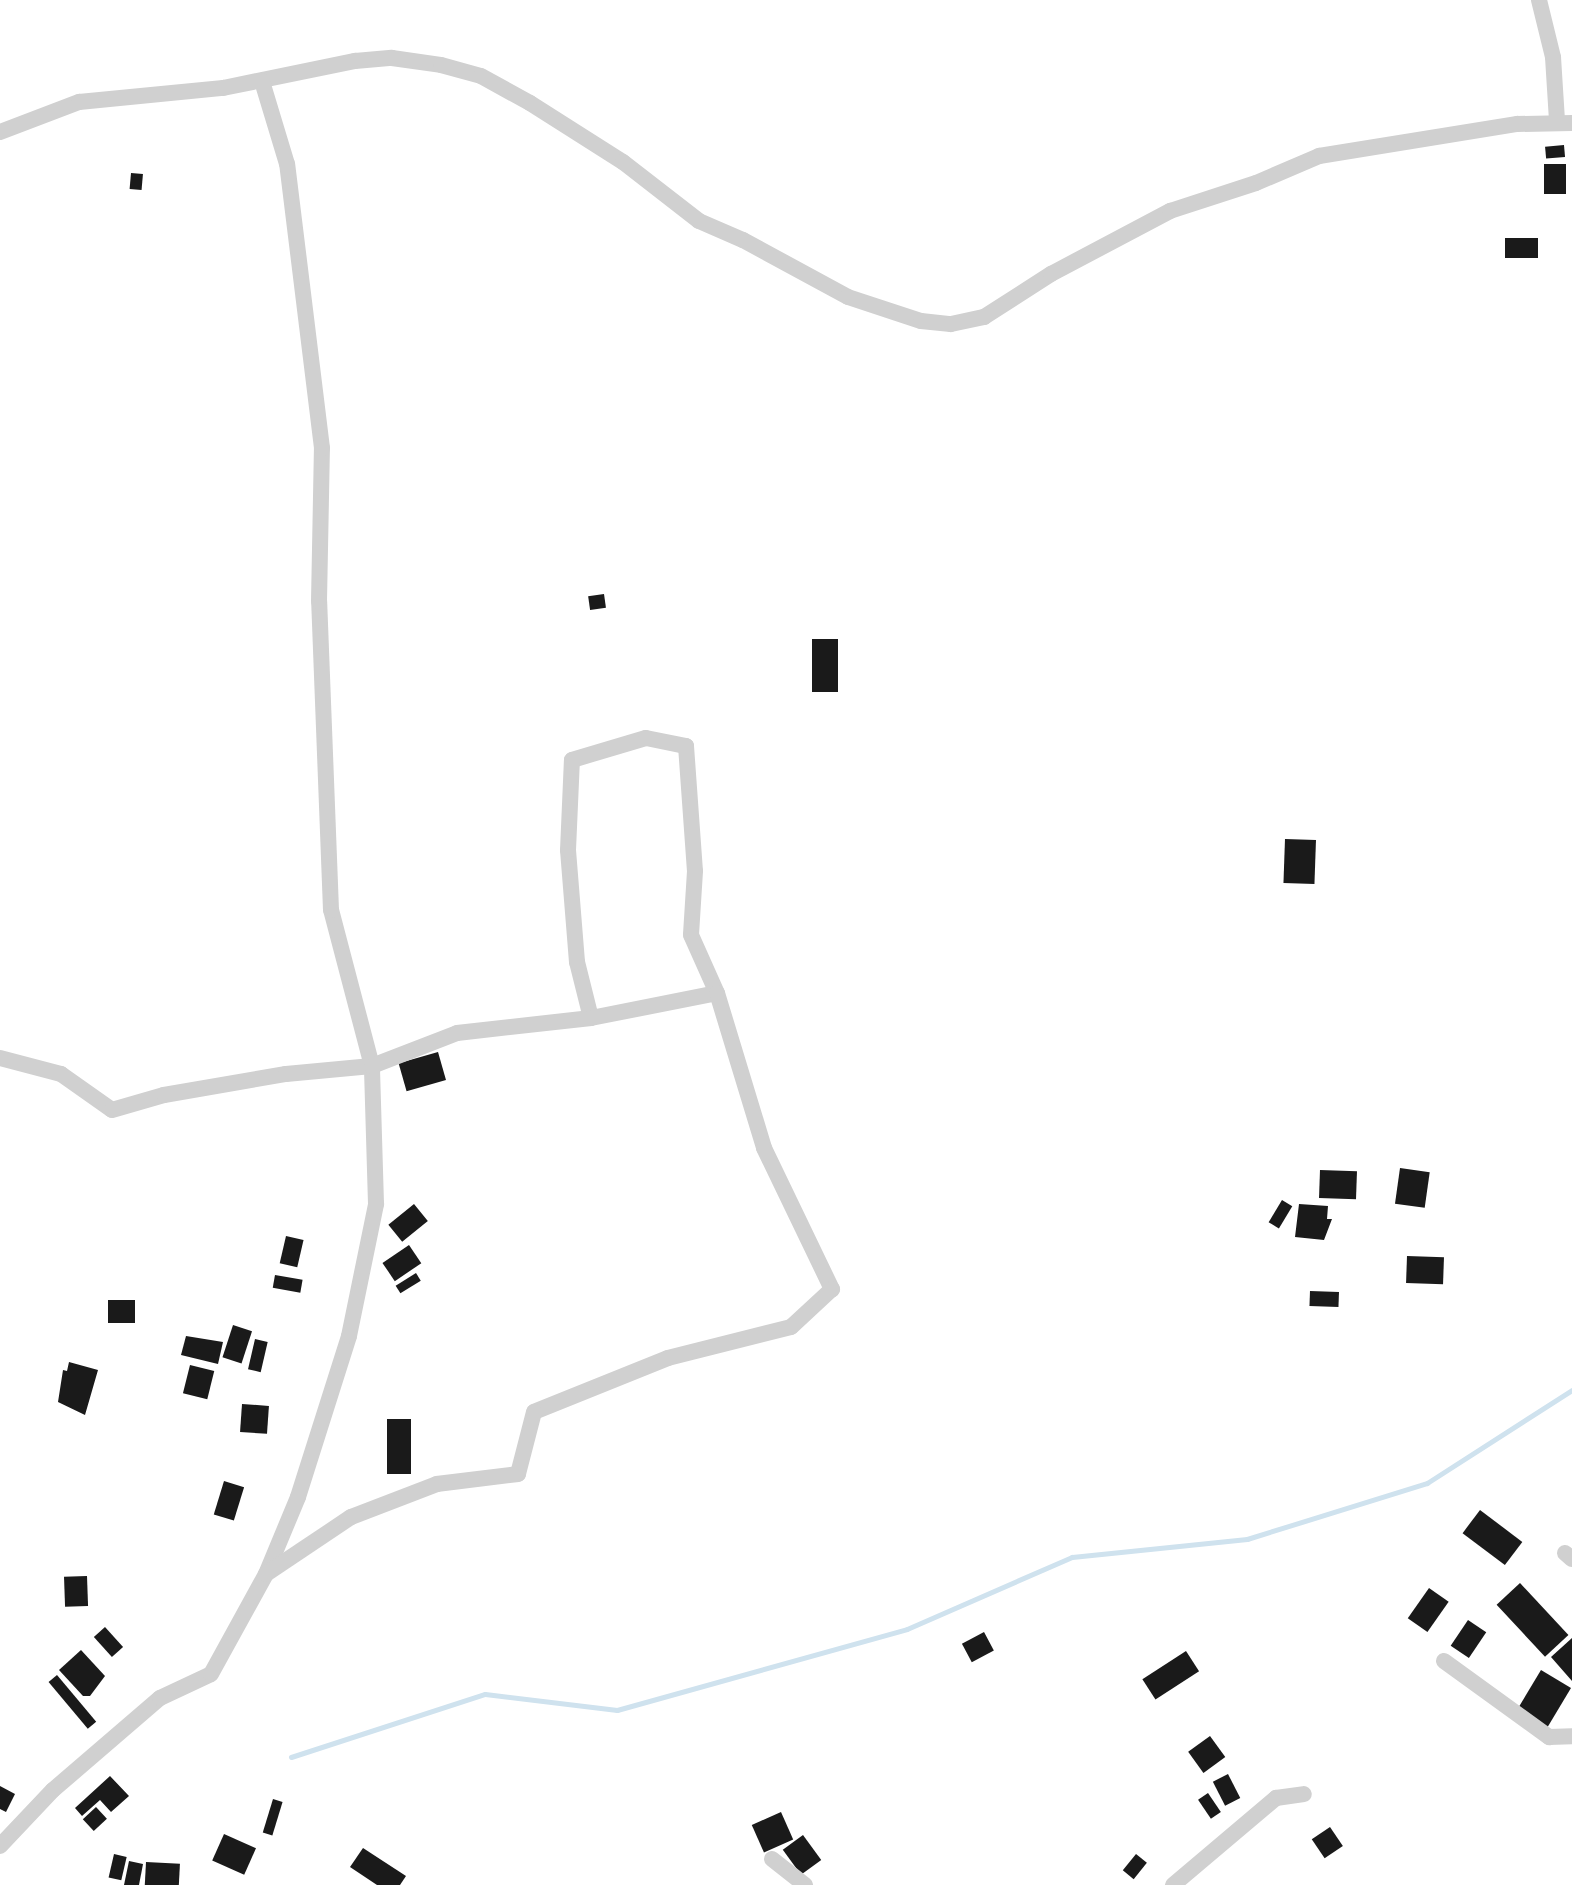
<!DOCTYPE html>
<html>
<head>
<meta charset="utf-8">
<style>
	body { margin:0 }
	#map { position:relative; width:1572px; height:1885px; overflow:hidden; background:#fff; font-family:"Nunito Sans",sans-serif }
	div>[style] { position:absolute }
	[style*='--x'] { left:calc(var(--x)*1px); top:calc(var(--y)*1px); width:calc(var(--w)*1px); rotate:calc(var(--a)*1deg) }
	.stream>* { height:5px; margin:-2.5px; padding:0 2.5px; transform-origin:2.5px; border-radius:2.5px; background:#cfe2ee }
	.building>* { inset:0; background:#1a1a1a; transform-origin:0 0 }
	.street>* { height:16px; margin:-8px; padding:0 8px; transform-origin:8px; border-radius:8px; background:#d0d0d0 }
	span { translate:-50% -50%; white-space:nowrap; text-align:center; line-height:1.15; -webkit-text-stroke:7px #fff; paint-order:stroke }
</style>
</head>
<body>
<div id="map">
	<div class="stream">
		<div style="--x:291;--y:1757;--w:204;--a:-18"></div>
		<div style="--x:485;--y:1694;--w:133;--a:6.9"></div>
		<div style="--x:617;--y:1710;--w:301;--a:-15.6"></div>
		<div style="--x:907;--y:1629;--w:180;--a:-23.6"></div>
		<div style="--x:1072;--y:1557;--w:176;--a:-5.9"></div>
		<div style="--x:1247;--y:1539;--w:189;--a:-17.3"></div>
		<div style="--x:1427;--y:1483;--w:172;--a:-32.7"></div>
	</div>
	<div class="building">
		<div style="left:1564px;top:145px;width:12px;height:19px;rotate:85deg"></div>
		<div style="left:1544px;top:164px;width:22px;height:30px"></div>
		<div style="left:131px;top:173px;width:12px;height:16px;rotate:5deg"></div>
		<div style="left:1505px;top:238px;width:33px;height:20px"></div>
		<div style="left:604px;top:594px;width:14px;height:16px;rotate:82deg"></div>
		<div style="left:812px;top:639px;width:26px;height:53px"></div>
		<div style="left:1285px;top:839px;width:31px;height:44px;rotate:2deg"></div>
		<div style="left:438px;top:1052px;width:29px;height:41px;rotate:74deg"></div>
		<div style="left:1400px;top:1168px;width:30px;height:36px;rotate:8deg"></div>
		<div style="left:1320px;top:1170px;width:37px;height:28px;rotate:2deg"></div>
		<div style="left:1282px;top:1200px;width:12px;height:26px;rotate:31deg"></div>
		<div style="left:414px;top:1204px;width:22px;height:33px;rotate:51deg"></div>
		<div style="clip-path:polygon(1299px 1204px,1328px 1206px,1327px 1219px,1332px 1219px,1324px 1240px,1295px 1237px)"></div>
		<div style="left:286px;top:1236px;width:18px;height:28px;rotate:13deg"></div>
		<div style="left:409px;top:1245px;width:22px;height:32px;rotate:56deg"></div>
		<div style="left:1407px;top:1256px;width:37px;height:27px;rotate:2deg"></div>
		<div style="left:416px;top:1273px;width:9px;height:24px;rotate:58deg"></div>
		<div style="left:275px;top:1275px;width:28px;height:13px;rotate:10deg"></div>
		<div style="left:1310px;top:1291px;width:29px;height:15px;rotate:2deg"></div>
		<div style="left:108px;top:1300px;width:27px;height:23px"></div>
		<div style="left:233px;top:1325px;width:20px;height:34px;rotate:18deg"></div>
		<div style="clip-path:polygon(186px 1336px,223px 1342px,218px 1364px,181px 1355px)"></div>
		<div style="left:255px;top:1339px;width:13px;height:31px;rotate:13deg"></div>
		<div style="clip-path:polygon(69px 1362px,98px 1370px,85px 1415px,58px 1402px,63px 1370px,67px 1371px)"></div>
		<div style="left:190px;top:1365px;width:25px;height:29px;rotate:14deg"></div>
		<div style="left:242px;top:1404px;width:27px;height:28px;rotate:4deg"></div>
		<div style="left:387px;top:1419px;width:24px;height:55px"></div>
		<div style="left:224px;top:1481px;width:21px;height:35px;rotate:17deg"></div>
		<div style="left:1480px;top:1510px;width:53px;height:29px;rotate:37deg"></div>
		<div style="left:87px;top:1576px;width:30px;height:23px;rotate:88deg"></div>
		<div style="left:1520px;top:1583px;width:71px;height:32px;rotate:47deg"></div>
		<div style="left:1429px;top:1588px;width:24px;height:37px;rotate:35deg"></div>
		<div style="left:1468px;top:1620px;width:22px;height:31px;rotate:34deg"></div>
		<div style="left:105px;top:1627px;width:27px;height:15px;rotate:48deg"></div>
		<div style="left:984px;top:1632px;width:21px;height:25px;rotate:62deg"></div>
		<div style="clip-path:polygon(1572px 1638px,1572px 1681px,1551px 1657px)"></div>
		<div style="clip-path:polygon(81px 1650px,105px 1676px,90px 1696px,83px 1696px,59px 1670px)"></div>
		<div style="left:1186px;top:1651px;width:24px;height:52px;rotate:57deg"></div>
		<div style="left:1541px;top:1670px;width:35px;height:48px;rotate:31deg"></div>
		<div style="left:57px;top:1675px;width:61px;height:11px;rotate:50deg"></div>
		<div style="left:1210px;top:1736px;width:26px;height:27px;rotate:54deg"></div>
		<div style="left:1228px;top:1774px;width:27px;height:17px;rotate:63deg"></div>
		<div style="clip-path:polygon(110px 1776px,129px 1796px,111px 1812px,100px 1800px,82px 1816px,75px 1808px)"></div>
		<div style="clip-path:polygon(0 1786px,15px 1794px,6px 1812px,0 1809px)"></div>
		<div style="left:1208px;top:1793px;width:23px;height:12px;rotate:56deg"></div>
		<div style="left:273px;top:1799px;width:10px;height:35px;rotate:17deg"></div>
		<div style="left:96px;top:1807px;width:16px;height:18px;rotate:47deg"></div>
		<div style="left:781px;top:1812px;width:30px;height:32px;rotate:66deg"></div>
		<div style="left:1330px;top:1827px;width:23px;height:22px;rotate:56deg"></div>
		<div style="left:224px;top:1834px;width:35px;height:29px;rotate:24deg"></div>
		<div style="left:803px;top:1835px;width:31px;height:25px;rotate:54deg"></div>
		<div style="clip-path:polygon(363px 1848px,406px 1876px,400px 1885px,377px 1885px,350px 1867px)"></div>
		<div style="left:114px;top:1854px;width:13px;height:24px;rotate:13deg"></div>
		<div style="left:1136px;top:1854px;width:14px;height:21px;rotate:39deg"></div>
		<div style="clip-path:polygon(129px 1861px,143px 1864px,139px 1885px,124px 1885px)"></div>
		<div style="left:146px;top:1862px;width:34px;height:23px;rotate:3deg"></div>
	</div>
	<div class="street">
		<div style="--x:1539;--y:0;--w:59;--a:76.2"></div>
		<div style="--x:1553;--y:57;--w:64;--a:86.4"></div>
		<div style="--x:0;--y:132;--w:85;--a:-20.8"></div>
		<div style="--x:79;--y:102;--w:145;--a:-5.6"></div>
		<div style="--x:223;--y:88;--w:135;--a:-11.6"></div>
		<div style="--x:355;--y:61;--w:37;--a:-5"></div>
		<div style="--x:392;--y:58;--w:49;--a:8.1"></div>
		<div style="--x:441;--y:65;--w:41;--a:15.4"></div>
		<div style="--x:481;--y:76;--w:56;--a:28.9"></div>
		<div style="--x:530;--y:103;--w:110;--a:32.4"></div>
		<div style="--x:623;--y:162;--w:96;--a:37.8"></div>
		<div style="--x:699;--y:221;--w:48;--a:23.4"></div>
		<div style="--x:743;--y:240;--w:119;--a:28.5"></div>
		<div style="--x:848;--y:297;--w:77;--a:18.2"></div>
		<div style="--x:921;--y:321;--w:30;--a:6"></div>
		<div style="--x:951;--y:324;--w:34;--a:-12"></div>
		<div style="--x:984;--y:317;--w:80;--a:-32.7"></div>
		<div style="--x:1051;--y:274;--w:135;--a:-27.9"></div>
		<div style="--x:1170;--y:211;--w:90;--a:-18"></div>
		<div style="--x:1256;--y:183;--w:69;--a:-23.2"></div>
		<div style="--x:1319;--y:156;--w:201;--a:-9.2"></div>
		<div style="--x:1517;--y:124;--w:55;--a:-1"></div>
		<div style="--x:591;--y:1018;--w:58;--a:-104"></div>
		<div style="--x:577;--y:962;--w:112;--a:-94.6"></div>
		<div style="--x:568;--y:850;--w:90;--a:-87.5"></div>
		<div style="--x:572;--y:760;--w:77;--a:-16.6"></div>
		<div style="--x:646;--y:738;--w:41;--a:11.3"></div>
		<div style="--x:686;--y:746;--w:125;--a:85.9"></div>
		<div style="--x:695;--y:871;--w:64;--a:93.6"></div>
		<div style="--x:691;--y:935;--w:64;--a:65.9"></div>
		<div style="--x:0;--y:1058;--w:63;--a:14.7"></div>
		<div style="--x:61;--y:1074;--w:62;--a:35.2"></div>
		<div style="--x:112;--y:1110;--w:54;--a:-16.1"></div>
		<div style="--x:164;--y:1095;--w:124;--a:-9.8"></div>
		<div style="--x:286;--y:1074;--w:86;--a:-5.3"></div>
		<div style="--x:372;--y:1066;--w:161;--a:-104.7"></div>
		<div style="--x:331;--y:910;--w:309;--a:-92.2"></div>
		<div style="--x:319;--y:601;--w:153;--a:-88.9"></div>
		<div style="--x:322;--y:448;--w:286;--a:-97"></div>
		<div style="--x:287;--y:164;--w:87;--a:-106.8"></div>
		<div style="--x:1565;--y:1553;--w:9;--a:41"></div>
		<div style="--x:1444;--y:1661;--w:130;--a:35.9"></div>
		<div style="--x:1549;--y:1737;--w:23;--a:-2"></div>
		<div style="--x:0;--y:1846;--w:77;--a:-46.6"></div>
		<div style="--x:53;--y:1790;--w:141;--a:-40.7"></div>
		<div style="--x:160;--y:1698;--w:56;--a:-25.2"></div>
		<div style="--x:211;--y:1674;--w:114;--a:-61.2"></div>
		<div style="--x:266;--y:1574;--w:83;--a:-67.4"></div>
		<div style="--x:298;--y:1497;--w:169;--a:-72.4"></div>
		<div style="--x:349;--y:1336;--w:135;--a:-78.4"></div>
		<div style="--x:376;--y:1204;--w:138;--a:-91.7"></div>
		<div style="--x:372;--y:1066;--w:91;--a:-21.2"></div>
		<div style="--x:457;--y:1033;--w:135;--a:-6.4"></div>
		<div style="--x:591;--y:1018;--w:128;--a:-11.2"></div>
		<div style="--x:717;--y:993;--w:162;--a:73.1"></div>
		<div style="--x:764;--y:1148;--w:157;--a:64.3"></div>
		<div style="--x:832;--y:1289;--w:56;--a:137.2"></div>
		<div style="--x:791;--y:1327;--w:127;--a:165.9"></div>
		<div style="--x:668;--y:1358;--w:144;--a:158.1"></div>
		<div style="--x:534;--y:1412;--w:64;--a:104.5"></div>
		<div style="--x:518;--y:1474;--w:82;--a:173"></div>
		<div style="--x:437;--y:1484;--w:92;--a:159"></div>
		<div style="--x:351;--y:1517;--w:102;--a:146.2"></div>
		<div style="--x:772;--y:1859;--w:42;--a:38.2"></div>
		<div style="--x:1173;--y:1885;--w:135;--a:-40.2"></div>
		<div style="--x:1276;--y:1798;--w:28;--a:-8"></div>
	</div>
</div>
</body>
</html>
